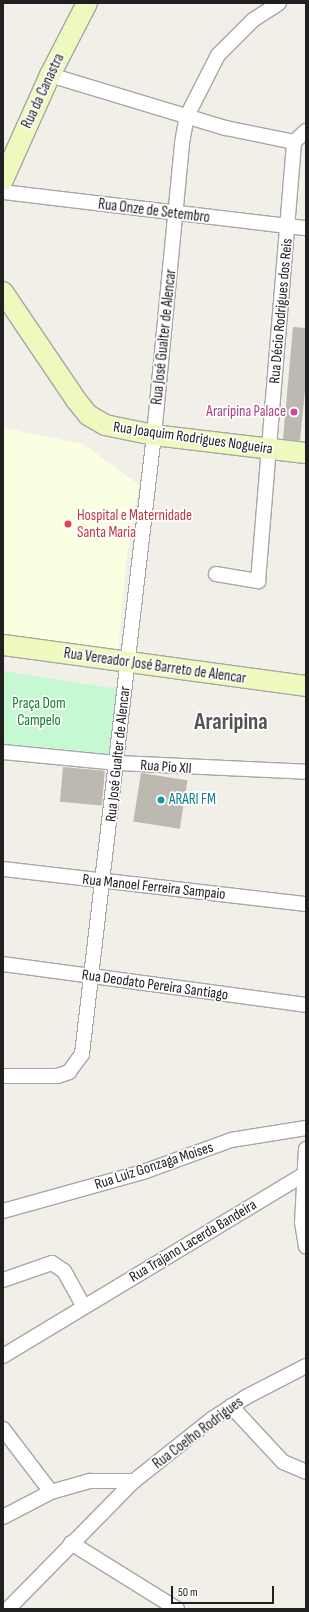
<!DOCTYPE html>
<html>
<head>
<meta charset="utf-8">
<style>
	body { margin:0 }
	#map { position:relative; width:309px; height:1612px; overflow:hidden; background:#f1efe7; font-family:"Sofia Sans Condensed",sans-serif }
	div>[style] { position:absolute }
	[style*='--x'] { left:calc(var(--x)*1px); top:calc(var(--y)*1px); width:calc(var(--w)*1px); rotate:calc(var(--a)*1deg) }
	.education>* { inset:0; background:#fbffe2 }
	.park>* { inset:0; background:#c6f9d1 }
	.building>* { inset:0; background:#bdb8b0; transform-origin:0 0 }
	.roads { filter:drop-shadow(1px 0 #a7a7a7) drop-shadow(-1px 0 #a7a7a7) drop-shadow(0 1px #a7a7a7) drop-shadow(0 -1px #a7a7a7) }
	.minor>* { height:14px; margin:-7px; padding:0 7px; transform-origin:7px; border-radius:7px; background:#fff }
	.secondary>* { height:20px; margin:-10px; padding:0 10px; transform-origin:10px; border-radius:10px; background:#edf9bd }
	.dots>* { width:11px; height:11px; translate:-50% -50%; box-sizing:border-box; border:2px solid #fff; border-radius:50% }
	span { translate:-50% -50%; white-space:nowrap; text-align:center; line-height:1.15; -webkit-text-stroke:3.5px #fff; paint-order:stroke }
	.street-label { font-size:15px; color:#202020 }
	.hotel-label { font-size:15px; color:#b23c85 }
	.right { translate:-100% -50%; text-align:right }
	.health-label { font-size:15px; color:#be3a42 }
	.left { translate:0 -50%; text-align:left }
	.park-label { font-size:15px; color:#0d8027 }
	.culture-label { font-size:15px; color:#0d838f }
	.town-label { font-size:23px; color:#535353; font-weight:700 }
	.frame { position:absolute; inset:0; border:4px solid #202020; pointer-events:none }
	.scale { position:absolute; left:171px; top:1586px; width:103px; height:18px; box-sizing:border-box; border:2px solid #202020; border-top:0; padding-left:5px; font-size:12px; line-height:14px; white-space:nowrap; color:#202020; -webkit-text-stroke:3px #fff; paint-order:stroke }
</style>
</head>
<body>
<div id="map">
	<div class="education">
		<div style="clip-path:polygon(3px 428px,83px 444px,139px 485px,126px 563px,118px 653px,3px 637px)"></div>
	</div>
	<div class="park">
		<div style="clip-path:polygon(3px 671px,118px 689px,111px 754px,3px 743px)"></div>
	</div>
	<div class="building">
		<div style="clip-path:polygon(293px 327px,306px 328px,306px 380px,300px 441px,283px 439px)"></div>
		<div style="left:63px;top:767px;width:42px;height:35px;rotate:5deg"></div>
		<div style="left:141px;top:773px;width:47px;height:49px;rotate:9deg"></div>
	</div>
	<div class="roads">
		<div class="minor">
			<div style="--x:50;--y:75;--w:184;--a:16.8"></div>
			<div style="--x:226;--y:128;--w:69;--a:11.6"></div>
			<div style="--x:294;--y:142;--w:16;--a:-43"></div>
			<div style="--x:3;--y:192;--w:305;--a:6.8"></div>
			<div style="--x:216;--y:574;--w:43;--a:9.5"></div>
			<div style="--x:258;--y:581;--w:440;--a:-85.3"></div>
			<div style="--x:3;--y:752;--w:116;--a:5.5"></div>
			<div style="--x:118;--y:763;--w:188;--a:2.7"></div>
			<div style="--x:3;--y:869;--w:305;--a:6.6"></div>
			<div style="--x:3;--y:964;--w:306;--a:7.7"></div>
			<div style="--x:3;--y:1076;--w:54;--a:0"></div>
			<div style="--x:57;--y:1076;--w:13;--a:-18"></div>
			<div style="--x:69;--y:1072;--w:22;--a:-54"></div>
			<div style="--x:82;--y:1054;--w:623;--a:-83.37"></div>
			<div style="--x:154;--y:435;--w:293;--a:-84.5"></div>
			<div style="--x:182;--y:143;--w:27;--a:-80"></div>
			<div style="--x:187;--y:116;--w:68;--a:-63.1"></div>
			<div style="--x:218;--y:55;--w:49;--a:-45"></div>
			<div style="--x:253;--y:20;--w:31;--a:-33"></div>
			<div style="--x:306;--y:1149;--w:73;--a:93.1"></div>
			<div style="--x:302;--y:1222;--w:25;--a:81"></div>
			<div style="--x:3;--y:1211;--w:148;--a:-15.6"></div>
			<div style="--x:146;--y:1171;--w:90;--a:-20"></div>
			<div style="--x:231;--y:1140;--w:76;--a:-9.1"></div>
			<div style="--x:3;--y:1280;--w:52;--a:-19.1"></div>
			<div style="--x:52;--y:1263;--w:14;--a:34"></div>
			<div style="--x:64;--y:1271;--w:41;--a:60.9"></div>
			<div style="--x:3;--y:1356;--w:350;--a:-31.1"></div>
			<div style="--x:231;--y:1406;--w:76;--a:47.1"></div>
			<div style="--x:283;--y:1462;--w:25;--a:23"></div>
			<div style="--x:3;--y:1429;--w:79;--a:52.7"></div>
			<div style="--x:3;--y:1517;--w:54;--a:-27.5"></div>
			<div style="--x:51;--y:1492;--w:41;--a:-15.8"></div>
			<div style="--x:90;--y:1481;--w:44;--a:0"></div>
			<div style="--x:71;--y:1543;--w:125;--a:31.9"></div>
			<div style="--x:8;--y:1609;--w:180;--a:-45.5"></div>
			<div style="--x:134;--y:1481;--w:100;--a:-38.5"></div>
			<div style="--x:212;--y:1419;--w:40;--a:-32.9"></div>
			<div style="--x:246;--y:1397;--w:68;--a:-27.3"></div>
		</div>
		<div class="secondary">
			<div style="--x:3;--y:180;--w:115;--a:-65.9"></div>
			<div style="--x:50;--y:75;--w:81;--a:-62.8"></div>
			<div style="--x:3;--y:292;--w:130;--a:55.9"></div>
			<div style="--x:76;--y:400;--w:19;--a:51"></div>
			<div style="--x:88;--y:415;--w:20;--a:30"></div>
			<div style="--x:105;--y:425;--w:50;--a:11.5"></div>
			<div style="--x:154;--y:435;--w:153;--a:6.8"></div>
			<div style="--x:3;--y:645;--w:306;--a:7.7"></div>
		</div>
	</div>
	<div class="dots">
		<div style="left:294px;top:412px;background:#d1479c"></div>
		<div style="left:68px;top:524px;background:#e0444e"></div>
		<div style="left:161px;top:800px;background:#0f9aa8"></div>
	</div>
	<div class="street-label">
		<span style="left:43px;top:91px;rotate:-65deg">Rua da Canastra</span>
		<span style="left:154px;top:211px;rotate:7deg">Rua Onze de Setembro</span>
		<span style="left:281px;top:311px;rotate:-85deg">Rua Décio Rodrigues dos Reis</span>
		<span style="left:164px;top:337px;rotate:-84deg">Rua José Gualter de Alencar</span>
		<span style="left:193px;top:438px;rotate:8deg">Rua Joaquim Rodrigues Nogueira</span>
		<span style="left:155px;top:666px;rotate:8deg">Rua Vereador José Barreto de Alencar</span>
		<span style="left:118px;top:754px;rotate:-84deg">Rua José Gualter de Alencar</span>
		<span style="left:166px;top:767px;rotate:4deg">Rua Pio XII</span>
		<span style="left:154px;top:887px;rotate:6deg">Rua Manoel Ferreira Sampaio</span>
		<span style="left:155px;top:985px;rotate:8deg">Rua Deodato Pereira Santiago</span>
		<span style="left:154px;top:1166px;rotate:-18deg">Rua Luiz Gonzaga Moises</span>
		<span style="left:193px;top:1241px;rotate:-31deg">Rua Trajano Lacerda Bandeira</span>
		<span style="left:198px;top:1433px;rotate:-37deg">Rua Coelho Rodrigues</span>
	</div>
	<div class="hotel-label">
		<span class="right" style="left:286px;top:412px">Araripina Palace</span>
	</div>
	<div class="health-label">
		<span class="left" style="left:77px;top:524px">Hospital e Maternidade<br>Santa Maria</span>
	</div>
	<div class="park-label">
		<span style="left:39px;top:712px">Praça Dom<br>Campelo</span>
	</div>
	<div class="culture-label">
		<span class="left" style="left:169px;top:800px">ARARI FM</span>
	</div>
	<div class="town-label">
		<span style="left:231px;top:722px">Araripina</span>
	</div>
	<div class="frame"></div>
	<div class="scale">50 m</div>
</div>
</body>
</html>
